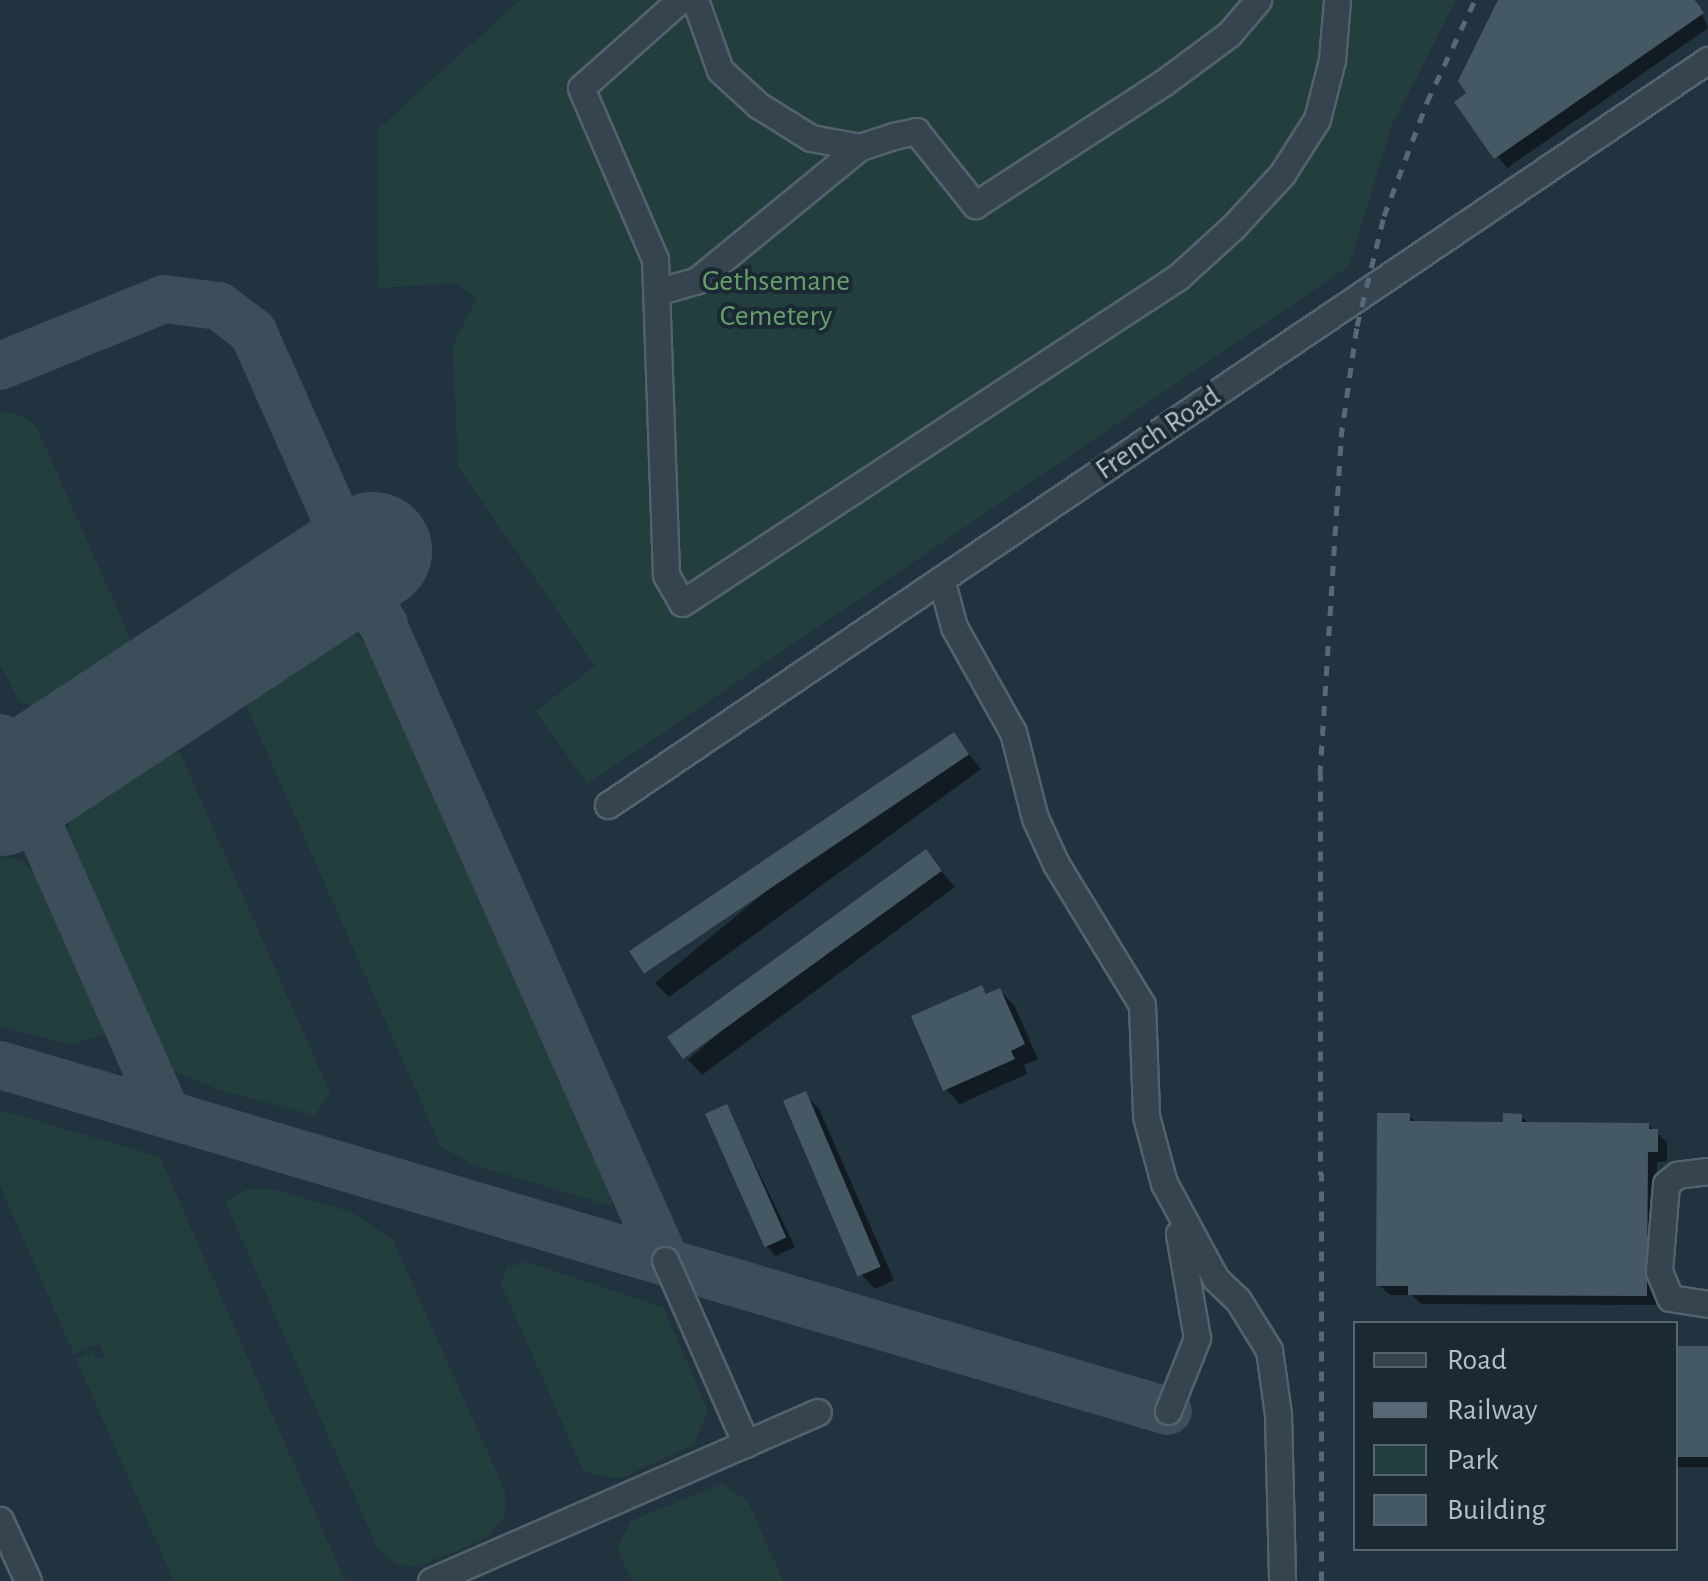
<!DOCTYPE html>
<html>
<head>
<meta charset="utf-8">
<style>
	body { margin:0 }
	#map { position:relative; width:1708px; height:1581px; overflow:hidden; background:#21333e; font-family:"Alegreya Sans",sans-serif }
	div>[style] { position:absolute }
	[style*='--x'] { left:calc(var(--x)*1px); top:calc(var(--y)*1px); width:calc(var(--w)*1px); rotate:calc(var(--a)*1deg) }
	.green>* { inset:0; background:#233f3d }
	.shadow>* { inset:0; background:#0007; transform-origin:0 0 }
	.taxiway>* { height:48px; margin:-24px; padding:0 24px; transform-origin:24px; border-radius:24px; background:#3c4e5a }
	.runway>* { height:118px; margin:-59px; padding:0 59px; transform-origin:59px; border-radius:59px; background:#3c4e5a }
	.building>* { inset:0; background:#455965; transform-origin:0 0 }
	.roads { filter:drop-shadow(2px 0 #53626c) drop-shadow(-2px 0 #53626c) drop-shadow(0 2px #53626c) drop-shadow(0 -2px #53626c) }
	.minor>* { height:25px; margin:-12.5px; padding:0 12.5px; transform-origin:12.5px; border-radius:12.5px; background:#35444e }
	.rail>* { height:5px; margin-top:-2.5px; transform-origin:0; background:repeating-linear-gradient(90deg,#576976 0 10px,transparent 0 20px) }
	span { translate:-50% -50%; white-space:nowrap; text-align:center; line-height:1.15; -webkit-text-stroke:8px #1a2933; paint-order:stroke }
	.park-label { font-size:30px; color:#669d68 }
	.street-label { font-size:30px; color:#b1bfca }
	.legend { position:absolute; left:1353px; top:1321px; width:325px; height:230px; box-sizing:border-box; background:#1a2933; border:2px solid #56656f; margin:0; padding:12px 18px; list-style:none; font-size:30px; color:#b1bfca }
	.legend li { display:flex; align-items:center; gap:20px; height:50px }
	.legend b { width:50px; border:2px solid #56656f }
</style>
</head>
<body>
<div id="map">
	<div class="green">
		<div style="clip-path:polygon(520px 0,1456px 0,1392px 125px,1349px 266px,587px 784px,536px 711px,595px 666px,458px 466px,453px 345px,477px 298px,454px 283px,378px 288px,377px 130px)"></div>
		<div style="clip-path:polygon(0 411px,23px 416px,37px 428px,132px 642px,121px 672px,53px 713px,20px 702px,0 665px)"></div>
		<div style="clip-path:polygon(349px 630px,376px 652px,608px 1182px,612px 1206px,474px 1165px,441px 1147px,239px 689px,320px 634px)"></div>
		<div style="clip-path:polygon(158px 744px,180px 753px,330px 1093px,315px 1115px,222px 1091px,167px 1068px,66px 839px,75px 802px)"></div>
		<div style="clip-path:polygon(0 856px,23px 861px,41px 881px,107px 1033px,71px 1045px,0 1026px)"></div>
		<div style="clip-path:polygon(0 1110px,160px 1157px,345px 1581px,174px 1581px,76px 1359px,93px 1351px,98px 1360px,105px 1356px,99px 1343px,74px 1354px,0 1186px)"></div>
		<div style="clip-path:polygon(248px 1189px,272px 1189px,351px 1212px,393px 1240px,505px 1491px,505px 1515px,487px 1538px,416px 1567px,396px 1564px,378px 1549px,225px 1201px)"></div>
		<div style="clip-path:polygon(527px 1262px,663px 1307px,708px 1411px,693px 1445px,618px 1479px,584px 1472px,501px 1284px,507px 1267px)"></div>
		<div style="clip-path:polygon(722px 1484px,748px 1501px,783px 1581px,632px 1581px,617px 1548px,631px 1521px)"></div>
	</div>
	<div class="shadow">
		<div style="clip-path:polygon(1501px 0,1696px 0,1708px 28px,1507px 168px,1457px 102px,1470px 94px)"></div>
		<div style="clip-path:polygon(954px 736px,981px 769px,669px 997px,655px 983px)"></div>
		<div style="clip-path:polygon(925px 852px,955px 887px,702px 1075px,688px 1060px)"></div>
		<div style="clip-path:polygon(981px 988px,989px 995px,1000px 991px,1014px 1005px,1038px 1059px,1024px 1065px,1027px 1074px,960px 1104px,946px 1089px)"></div>
		<div style="clip-path:polygon(805px 1094px,819px 1109px,894px 1280px,875px 1289px,861px 1274px)"></div>
		<div style="clip-path:polygon(727px 1107px,795px 1247px,776px 1256px,766px 1245px)"></div>
		<div style="clip-path:polygon(1409px 1116px,1417px 1124px,1506px 1124px,1521px 1116px,1530px 1125px,1648px 1125px,1667px 1142px,1667px 1161px,1657px 1162px,1657px 1305px,1421px 1304px,1412px 1295px,1390px 1295px,1379px 1285px)"></div>
		<div style="left:1676px;top:1349px;width:32px;height:118px"></div>
	</div>
	<div class="taxiway">
		<div style="--x:0;--y:366;--w:177;--a:-22.2"></div>
		<div style="--x:164;--y:299;--w:55;--a:7.3"></div>
		<div style="--x:219;--y:306;--w:43;--a:37.4"></div>
		<div style="--x:253;--y:332;--w:1015;--a:66.06"></div>
		<div style="--x:315;--y:590;--w:40;--a:5.7"></div>
		<div style="--x:355;--y:594;--w:42;--a:46"></div>
		<div style="--x:0;--y:738;--w:411;--a:66.1"></div>
		<div style="--x:0;--y:1065;--w:1218;--a:16.5"></div>
	</div>
	<div class="runway">
		<div style="--x:0;--y:797;--w:447;--a:-33.4"></div>
	</div>
	<div class="building">
		<div style="clip-path:polygon(1498px 0,1695px 0,1704px 13px,1494px 159px,1454px 102px,1466px 93px,1458px 81px)"></div>
		<div style="left:954px;top:732px;width:27px;height:392px;rotate:56deg"></div>
		<div style="left:926px;top:849px;width:27px;height:320px;rotate:54deg"></div>
		<div style="clip-path:polygon(982px 985px,986px 994px,1000px 988px,1025px 1044px,1011px 1051px,1015px 1059px,943px 1091px,911px 1016px)"></div>
		<div style="left:806px;top:1091px;width:191px;height:25px;rotate:67deg"></div>
		<div style="left:727px;top:1104px;width:146px;height:24px;rotate:66deg"></div>
		<div style="clip-path:polygon(1377px 1113px,1410px 1113px,1410px 1121px,1503px 1122px,1503px 1113px,1522px 1114px,1522px 1122px,1649px 1123px,1649px 1129px,1658px 1129px,1658px 1152px,1648px 1152px,1647px 1296px,1408px 1295px,1408px 1286px,1376px 1286px)"></div>
		<div style="left:1676px;top:1346px;width:32px;height:111px"></div>
	</div>
	<div class="roads">
		<div class="minor">
			<div style="--x:680;--y:0;--w:132;--a:138.4"></div>
			<div style="--x:581;--y:88;--w:186;--a:66.6"></div>
			<div style="--x:655;--y:259;--w:316;--a:88"></div>
			<div style="--x:666;--y:575;--w:32;--a:60"></div>
			<div style="--x:682;--y:603;--w:594;--a:-33.32"></div>
			<div style="--x:1178;--y:277;--w:74;--a:-42.3"></div>
			<div style="--x:1233;--y:227;--w:72;--a:-47.2"></div>
			<div style="--x:1282;--y:174;--w:65;--a:-57.5"></div>
			<div style="--x:1317;--y:119;--w:61;--a:-75.7"></div>
			<div style="--x:1332;--y:60;--w:60;--a:-85.2"></div>
			<div style="--x:695;--y:0;--w:74;--a:70.3"></div>
			<div style="--x:720;--y:70;--w:52;--a:42.6"></div>
			<div style="--x:758;--y:105;--w:62;--a:31.9"></div>
			<div style="--x:811;--y:138;--w:50;--a:10.4"></div>
			<div style="--x:660;--y:291;--w:37;--a:-16"></div>
			<div style="--x:696;--y:281;--w:212;--a:-39.3"></div>
			<div style="--x:860;--y:147;--w:35;--a:-18"></div>
			<div style="--x:893;--y:136;--w:24;--a:-12"></div>
			<div style="--x:916;--y:131;--w:95;--a:51.4"></div>
			<div style="--x:975;--y:205;--w:224;--a:-33"></div>
			<div style="--x:1163;--y:83;--w:82;--a:-36.6"></div>
			<div style="--x:1229;--y:34;--w:45;--a:-49.5"></div>
			<div style="--x:941;--y:579;--w:50;--a:74.8"></div>
			<div style="--x:954;--y:627;--w:120;--a:60.7"></div>
			<div style="--x:1013;--y:732;--w:89;--a:75.7"></div>
			<div style="--x:1035;--y:818;--w:51;--a:65.5"></div>
			<div style="--x:1056;--y:864;--w:165;--a:58.6"></div>
			<div style="--x:1142;--y:1005;--w:111;--a:87.9"></div>
			<div style="--x:1146;--y:1116;--w:69;--a:75"></div>
			<div style="--x:1164;--y:1183;--w:109;--a:61.6"></div>
			<div style="--x:1216;--y:1279;--w:30;--a:44"></div>
			<div style="--x:1238;--y:1300;--w:59;--a:58.2"></div>
			<div style="--x:1269;--y:1350;--w:65;--a:82"></div>
			<div style="--x:1278;--y:1414;--w:167;--a:88.6"></div>
			<div style="--x:608;--y:805;--w:1329;--a:-34.11"></div>
			<div style="--x:1708;--y:1171;--w:31;--a:173"></div>
			<div style="--x:1677;--y:1175;--w:14;--a:141"></div>
			<div style="--x:1666;--y:1184;--w:87;--a:94.6"></div>
			<div style="--x:1659;--y:1271;--w:29;--a:68"></div>
			<div style="--x:1670;--y:1298;--w:38;--a:9"></div>
			<div style="--x:665;--y:1260;--w:201;--a:66.2"></div>
			<div style="--x:1168;--y:1411;--w:79;--a:-68.3"></div>
			<div style="--x:1197;--y:1338;--w:106;--a:-99.8"></div>
			<div style="--x:0;--y:1520;--w:67;--a:65.3"></div>
			<div style="--x:431;--y:1581;--w:422;--a:-23.6"></div>
		</div>
	</div>
	<div class="rail">
		<div style="--x:1322;--y:1581;--w:806;--a:-90.14"></div>
		<div style="--x:1320;--y:775;--w:339;--a:-86.4"></div>
		<div style="--x:1341;--y:437;--w:112;--a:-81.8"></div>
		<div style="--x:1357;--y:326;--w:113;--a:-76.2"></div>
		<div style="--x:1384;--y:216;--w:122;--a:-69.3"></div>
		<div style="--x:1427;--y:102;--w:113;--a:-64.8"></div>
	</div>
	<div class="park-label">
		<span style="left:776px;top:298px">Gethsemane<br>Cemetery</span>
	</div>
	<div class="street-label">
		<span style="left:1158px;top:433px;rotate:-34deg">French Road</span>
	</div>
	<ul class="legend">
	<li><b style="height:12px;background:#35444e"></b>Road</li>
	<li><b style="height:12px;background:#576976"></b>Railway</li>
	<li><b style="height:28px;background:#233f3d"></b>Park</li>
	<li><b style="height:28px;background:#455965"></b>Building</li>
	</ul>
</div>
</body>
</html>
